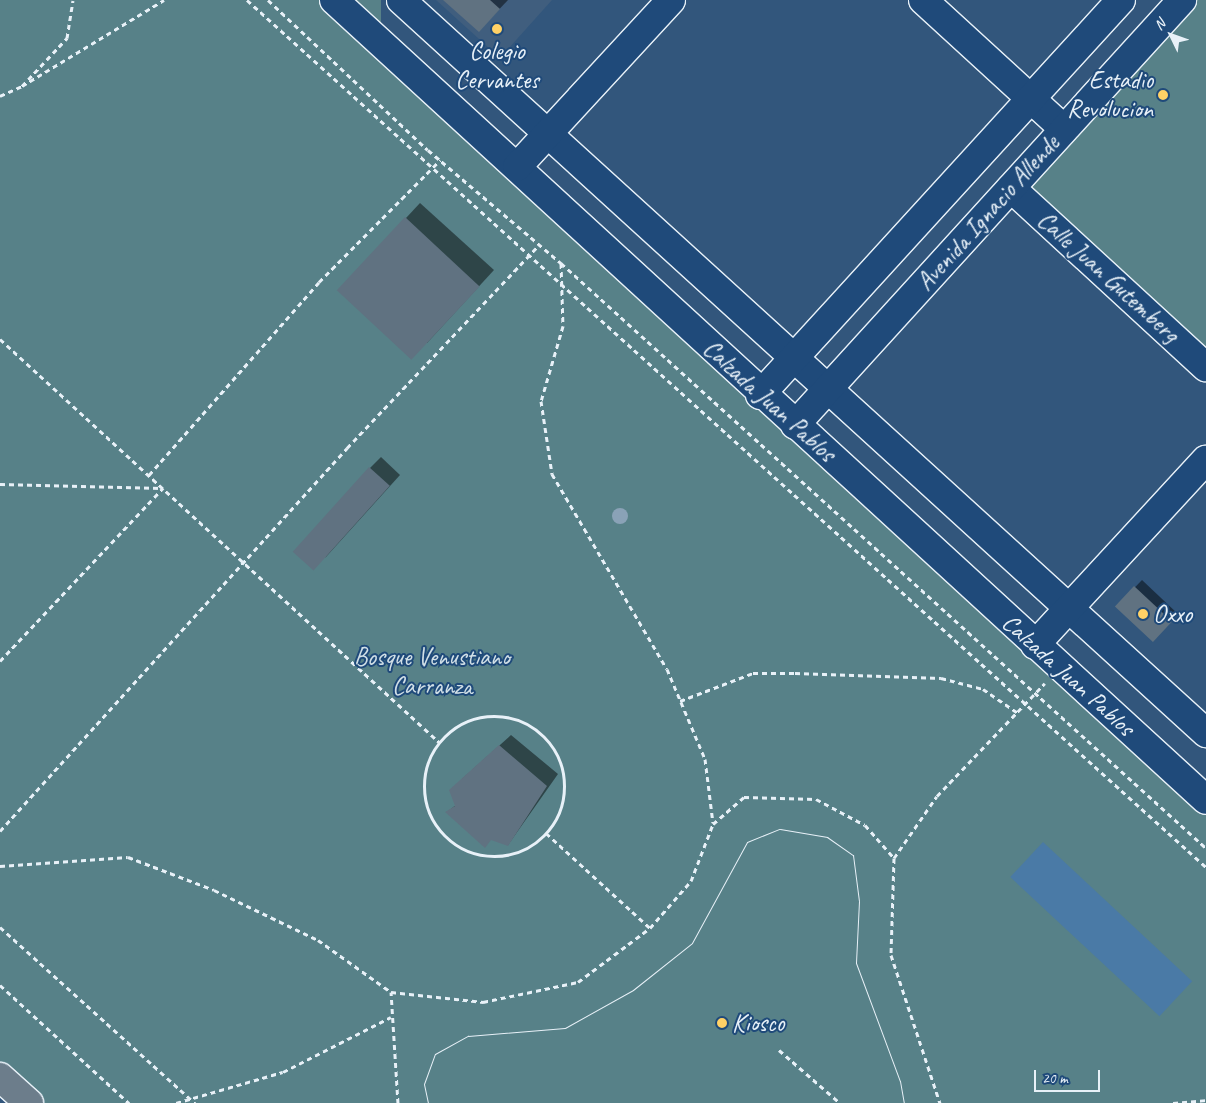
<!DOCTYPE html>
<html>
<head>
<meta charset="utf-8">
<style>
	body { margin:0 }
	#map { position:relative; width:1206px; height:1103px; overflow:hidden; background:#32567c; font-family:Caveat,sans-serif }
	div>[style] { position:absolute }
	[style*='--x'] { left:calc(var(--x)*1px); top:calc(var(--y)*1px); width:calc(var(--w)*1px); rotate:calc(var(--a)*1deg) }
	.built>* { inset:0; background:#405e7e }
	.green>* { inset:0; background:#578188; transform-origin:0 0 }
	.water>* { inset:0; background:#4a7aa6; transform-origin:0 0 }
	.shadow>* { inset:0; background:#0007 }
	.building>* { inset:0; background:#607281; transform-origin:0 0 }
	.path>* { height:3px; margin-top:-1.5px; transform-origin:0; background:repeating-linear-gradient(90deg,#e8f1f8 0 5px,transparent 0 9px) }
	.path>.ring { margin:-1.5px; padding:0; box-sizing:content-box; background:none; border:3px solid #e8f1f8; border-radius:50% }
	.roads { filter:drop-shadow(1px 0 #e8f1f8) drop-shadow(-1px 0 #e8f1f8) drop-shadow(0 1px #e8f1f8) drop-shadow(0 -1px #e8f1f8) }
	.minor>* { height:28px; margin:-14px; padding:0 14px; transform-origin:14px; border-radius:14px; background:#1f4a7a }
	.major>* { height:28px; margin:-14px; padding:0 14px; transform-origin:14px; border-radius:14px; background:#6c7d8b }
	.tram>* { height:1px; margin:-0.5px; padding:0 0.5px; transform-origin:0.5px; border-radius:0.5px; background:#e8f1f8 }
	.trees>* { width:16px; height:16px; margin:-8px; border-radius:50%; background:#8aa2b7 }
	.dots>* { width:14px; height:14px; translate:-50% -50%; box-sizing:border-box; border:2px solid #1f4a7a; border-radius:50% }
	span { translate:-50% -50%; white-space:nowrap; text-align:center; line-height:1.15; -webkit-text-stroke:4px #1f4a7a; paint-order:stroke }
	.poi-label { font-size:25px; color:#e8f1f8 }
	.right { translate:-100% -50%; text-align:right }
	.left { translate:0 -50%; text-align:left }
	.street-label { font-size:25px; color:#e8f1f8 }
	.park-label { font-size:25px; color:#d2e0e7 }
	.north { position:absolute; left:1146px; top:10px; width:50px; height:50px; -webkit-text-stroke:4px #1f4a7a; paint-order:stroke; rotate:312deg; font-size:14px; font-weight:700; line-height:20px; text-align:center; color:#e8f1f8 }
	.north::after { content:''; display:block; margin:auto; width:18px; height:22px; background:#e8f1f8; clip-path:polygon(50% 0,100% 100%,50% 72%,0 100%) }
	.scale { position:absolute; left:1034px; top:1070px; width:66px; height:22px; box-sizing:border-box; border:2px solid #e8f1f8; border-top:0; padding-left:6px; font-size:15px; line-height:18px; white-space:nowrap; color:#e8f1f8; -webkit-text-stroke:4px #1f4a7a; paint-order:stroke }
</style>
</head>
<body>
<div id="map">
	<div class="built">
		<div style="clip-path:polygon(436px 0,552px 0,500px 58px)"></div>
	</div>
	<div class="green">
		<div style="clip-path:polygon(0 0,334px 0,1206px 797px,1206px 1103px,42px 1103px,0 1064px)"></div>
		<div style="left:340px;top:0;width:41px;height:1174px"></div>
		<div style="clip-path:polygon(1189px 0,1206px 0,1206px 363px,1015px 189px)"></div>
	</div>
	<div class="water">
		<div style="left:1043px;top:842px;width:204px;height:48px;rotate:43deg"></div>
	</div>
	<div class="shadow">
		<div style="clip-path:polygon(445px 0,508px 0,490px 19px)"></div>
		<div style="clip-path:polygon(420px 203px,494px 270px,427px 343px,406px 218px)"></div>
		<div style="clip-path:polygon(381px 457px,400px 475px,325px 558px,370px 468px)"></div>
		<div style="clip-path:polygon(1142px 580px,1178px 614px,1160px 633px,1117px 606px)"></div>
		<div style="clip-path:polygon(511px 735px,558px 774px,508px 845px,447px 812px,456px 805px,462px 779px)"></div>
	</div>
	<div class="building">
		<div style="clip-path:polygon(443px 0,490px 0,500px 9px,479px 32px)"></div>
		<div style="left:405px;top:217px;width:102px;height:100px;rotate:43deg"></div>
		<div style="left:369px;top:467px;width:28px;height:114px;rotate:42deg"></div>
		<div style="left:1134px;top:586px;width:52px;height:28px;rotate:43deg"></div>
		<div style="clip-path:polygon(499px 745px,547px 786px,508px 846px,491px 840px,485px 848px,445px 812px,455px 806px,449px 790px)"></div>
	</div>
	<div class="path">
		<div style="--x:247;--y:0;--w:1293;--a:42.12"></div>
		<div style="--x:268;--y:0;--w:219;--a:43.2"></div>
		<div style="--x:428;--y:150;--w:175;--a:40.4"></div>
		<div style="--x:561;--y:263;--w:871;--a:42.21"></div>
		<div style="--x:22;--y:86;--w:166;--a:-31.2"></div>
		<div style="--x:0;--y:96;--w:24;--a:-24"></div>
		<div style="--x:22;--y:86;--w:66;--a:-46.8"></div>
		<div style="--x:67;--y:38;--w:38;--a:-81"></div>
		<div style="--x:561;--y:263;--w:63;--a:88.2"></div>
		<div style="--x:563;--y:326;--w:78;--a:106.3"></div>
		<div style="--x:541;--y:401;--w:74;--a:81.4"></div>
		<div style="--x:552;--y:474;--w:226;--a:59.5"></div>
		<div style="--x:667;--y:669;--w:98;--a:67.1"></div>
		<div style="--x:705;--y:759;--w:64;--a:82.9"></div>
		<div style="--x:0;--y:339;--w:596;--a:42.55"></div>
		<div style="--x:149;--y:475;--w:257;--a:-48.6"></div>
		<div style="--x:319;--y:282;--w:172;--a:-45.2"></div>
		<div style="--x:0;--y:484;--w:162;--a:1.4"></div>
		<div style="--x:0;--y:661;--w:238;--a:-46.7"></div>
		<div style="--x:680;--y:701;--w:78;--a:-21"></div>
		<div style="--x:753;--y:673;--w:42;--a:0"></div>
		<div style="--x:795;--y:673;--w:146;--a:2"></div>
		<div style="--x:941;--y:678;--w:43;--a:14.7"></div>
		<div style="--x:983;--y:689;--w:42;--a:34.4"></div>
		<div class="ring" style="left:424px;top:716px;width:137px;height:137px"></div>
		<div style="--x:0;--y:831;--w:517;--a:-47.82"></div>
		<div style="--x:347;--y:448;--w:279;--a:-46.6"></div>
		<div style="--x:546;--y:833;--w:141;--a:42.4"></div>
		<div style="--x:894;--y:858;--w:75;--a:-55.3"></div>
		<div style="--x:937;--y:796;--w:156;--a:-46.3"></div>
		<div style="--x:0;--y:866;--w:128;--a:-4"></div>
		<div style="--x:128;--y:857;--w:92;--a:21"></div>
		<div style="--x:214;--y:890;--w:115;--a:25.7"></div>
		<div style="--x:318;--y:940;--w:90;--a:35.5"></div>
		<div style="--x:0;--y:927;--w:263;--a:42.1"></div>
		<div style="--x:0;--y:985;--w:175;--a:42.5"></div>
		<div style="--x:779;--y:1050;--w:81;--a:41"></div>
		<div style="--x:176;--y:1103;--w:111;--a:-16.2"></div>
		<div style="--x:283;--y:1072;--w:121;--a:-27"></div>
		<div style="--x:398;--y:1103;--w:111;--a:-93.6"></div>
		<div style="--x:391;--y:992;--w:93;--a:6.2"></div>
		<div style="--x:483;--y:1002;--w:97;--a:-11.9"></div>
		<div style="--x:578;--y:982;--w:90;--a:-36.9"></div>
		<div style="--x:650;--y:928;--w:62;--a:-48.9"></div>
		<div style="--x:691;--y:881;--w:61;--a:-68.9"></div>
		<div style="--x:713;--y:824;--w:41;--a:-41.1"></div>
		<div style="--x:744;--y:797;--w:72;--a:1.6"></div>
		<div style="--x:816;--y:799;--w:55;--a:28"></div>
		<div style="--x:865;--y:825;--w:44;--a:48.7"></div>
		<div style="--x:894;--y:858;--w:97;--a:91.8"></div>
		<div style="--x:891;--y:955;--w:156;--a:71.7"></div>
		<div style="--x:1173;--y:1103;--w:33;--a:-5"></div>
	</div>
	<div class="roads">
		<div class="minor">
			<div style="--x:334;--y:0;--w:1183;--a:42.53"></div>
			<div style="--x:401;--y:0;--w:1089;--a:42.32"></div>
			<div style="--x:923;--y:0;--w:191;--a:42.5"></div>
			<div style="--x:517;--y:167;--w:227;--a:-47.3"></div>
			<div style="--x:1011;--y:188;--w:265;--a:42.6"></div>
			<div style="--x:760;--y:395;--w:535;--a:-47.58"></div>
			<div style="--x:795;--y:425;--w:575;--a:-47.68"></div>
			<div style="--x:1035;--y:645;--w:252;--a:-47.3"></div>
		</div>
		<div class="major">
			<div style="--x:0;--y:1077;--w:39;--a:42"></div>
		</div>
	</div>
	<div class="tram">
		<div style="--x:428;--y:1103;--w:19;--a:-102"></div>
		<div style="--x:424;--y:1084;--w:32;--a:-70"></div>
		<div style="--x:435;--y:1054;--w:38;--a:-29"></div>
		<div style="--x:468;--y:1036;--w:97;--a:-4.7"></div>
		<div style="--x:565;--y:1028;--w:78;--a:-29.2"></div>
		<div style="--x:633;--y:990;--w:75;--a:-38.5"></div>
		<div style="--x:692;--y:943;--w:115;--a:-61.4"></div>
		<div style="--x:747;--y:842;--w:35;--a:-22"></div>
		<div style="--x:780;--y:829;--w:48;--a:9.7"></div>
		<div style="--x:827;--y:837;--w:32;--a:35"></div>
		<div style="--x:853;--y:855;--w:46;--a:82.6"></div>
		<div style="--x:859;--y:901;--w:62;--a:92.8"></div>
		<div style="--x:856;--y:963;--w:126;--a:69.6"></div>
		<div style="--x:900;--y:1081;--w:22;--a:80"></div>
	</div>
	<div class="trees">
		<div style="left:620px;top:516px"></div>
	</div>
	<div class="dots">
		<div style="left:497px;top:29px;background:#ffd166"></div>
		<div style="left:1163px;top:95px;background:#ffd166"></div>
		<div style="left:1143px;top:614px;background:#ffd166"></div>
		<div style="left:722px;top:1023px;background:#ffd166"></div>
	</div>
	<div class="poi-label">
		<span style="left:497px;top:66px">Colegio<br>Cervantes</span>
		<span class="right" style="left:1153px;top:95px">Estadio<br>Revolucion</span>
		<span class="left" style="left:1153px;top:614px">Oxxo</span>
		<span class="left" style="left:732px;top:1023px">Kiosco</span>
	</div>
	<div class="street-label">
		<span style="left:988px;top:213px;rotate:-48deg">Avenida Ignacio Allende</span>
		<span style="left:1108px;top:277px;rotate:42deg">Calle Juan Gutemberg</span>
		<span style="left:769px;top:401px;rotate:42deg">Calzada Juan Pablos</span>
		<span style="left:1068px;top:675px;rotate:42deg">Calzada Juan Pablos</span>
	</div>
	<div class="park-label">
		<span style="left:432px;top:672px">Bosque Venustiano<br>Carranza</span>
	</div>
	<div class="north">N</div>
	<div class="scale">20 m</div>
</div>
</body>
</html>
